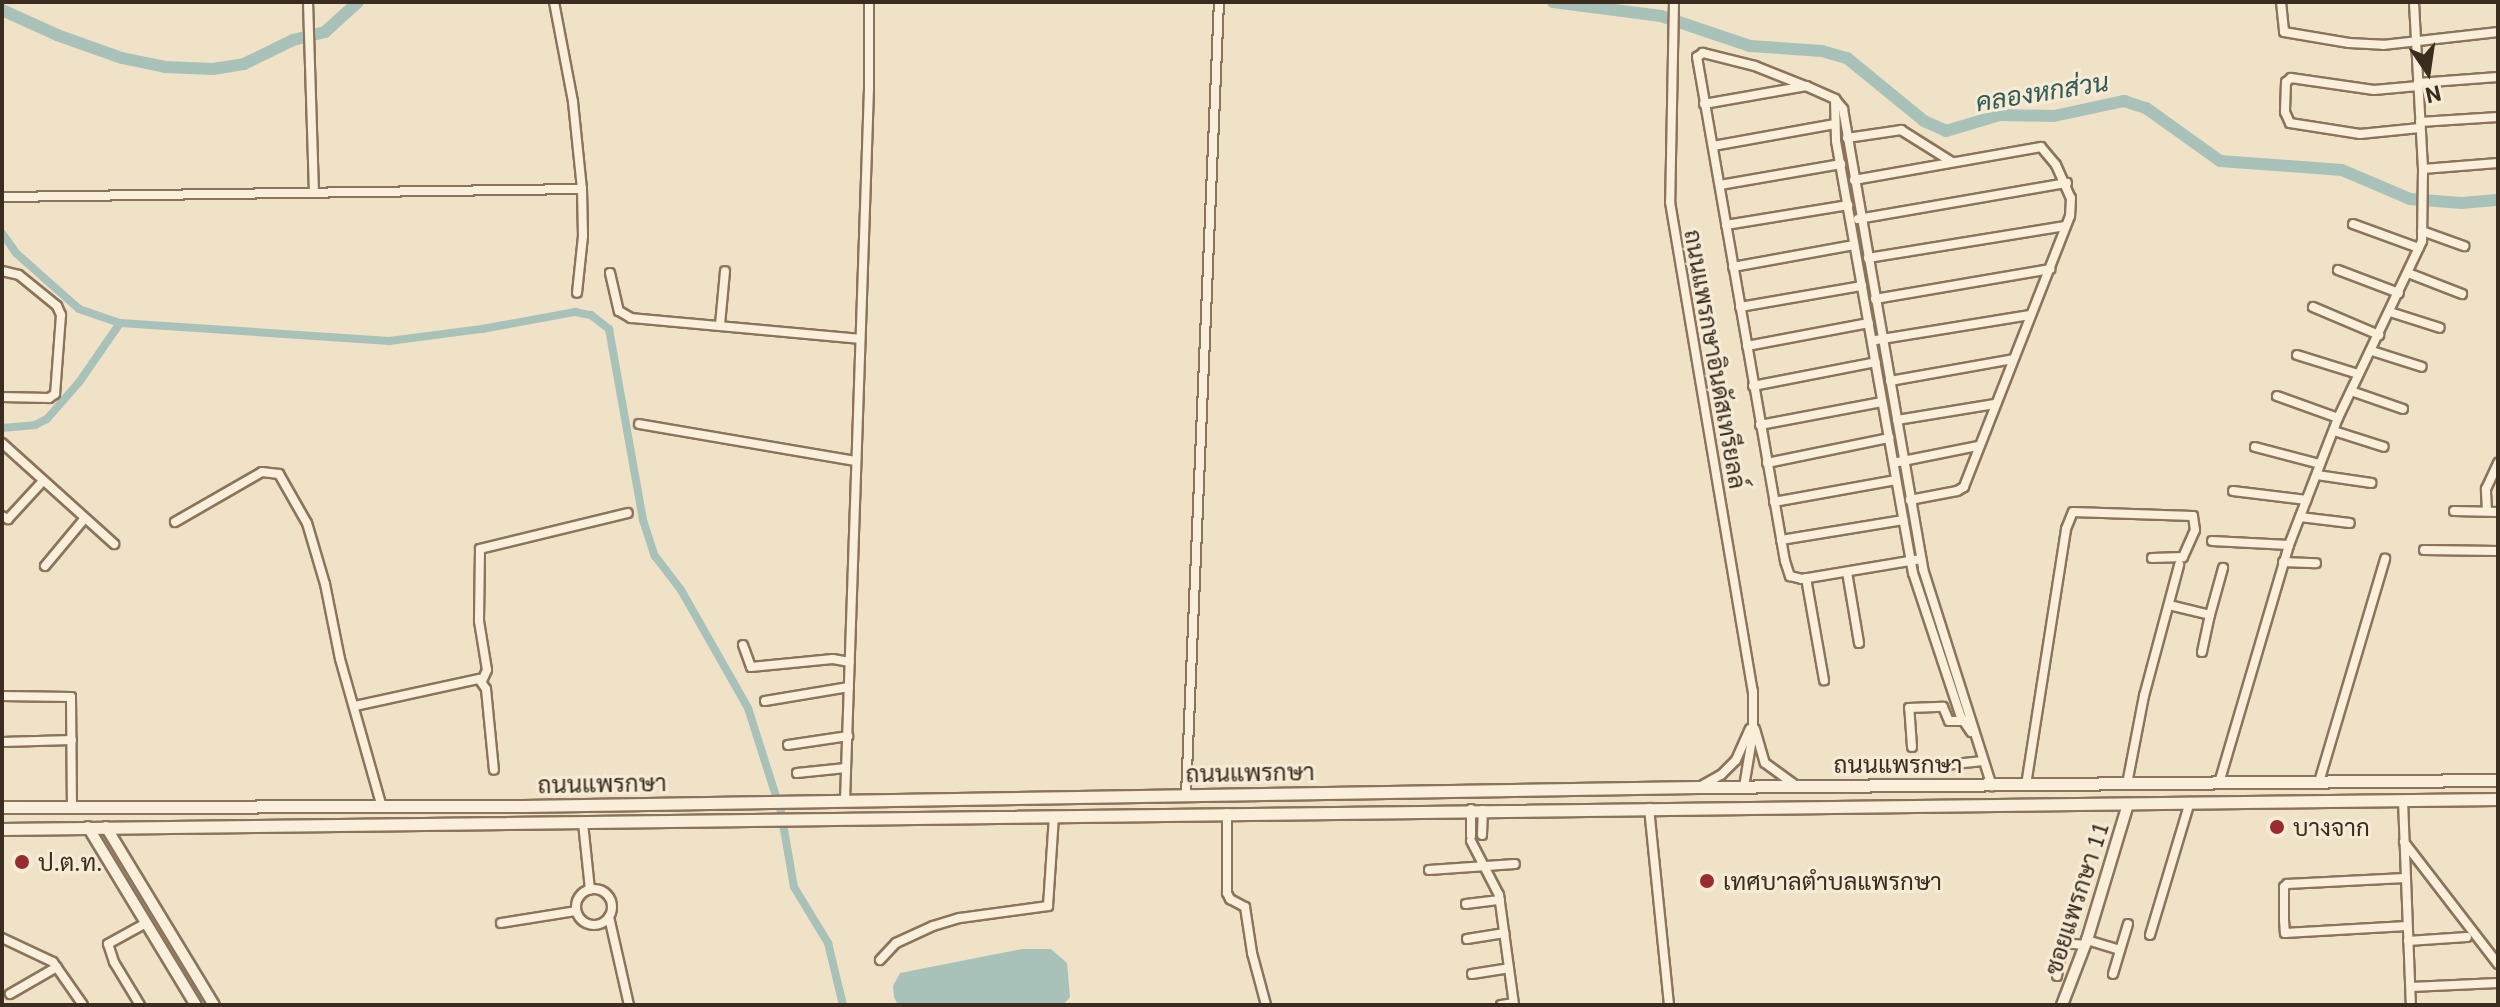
<!DOCTYPE html>
<html>
<head>
<meta charset="utf-8">
<style>
	body { margin:0 }
	#map { position:relative; width:2500px; height:1007px; overflow:hidden; background:#efe2c7; font-family:Georgia,Sarabun,serif }
	div>[style] { position:absolute }
	[style*='--x'] { left:calc(var(--x)*1px); top:calc(var(--y)*1px); width:calc(var(--w)*1px); rotate:calc(var(--a)*1deg) }
	.water>* { inset:0; background:#a8c2ba }
	.canal>* { height:8px; margin:-4px; padding:0 4px; transform-origin:4px; border-radius:4px; background:#a8c2ba }
	.river>* { height:12px; margin:-6px; padding:0 6px; transform-origin:6px; border-radius:6px; background:#a8c2ba }
	.roads { filter:drop-shadow(2px 0 #8a745c) drop-shadow(-2px 0 #8a745c) drop-shadow(0 2px #8a745c) drop-shadow(0 -2px #8a745c) }
	.minor>* { height:8px; margin:-4px; padding:0 4px; transform-origin:4px; border-radius:4px; background:#f9efda }
	.minor>.ring { margin:-4px; padding:0; box-sizing:content-box; background:none; border:8px solid #f9efda; border-radius:50% }
	.tertiary>* { height:10px; margin:-5px; padding:0 5px; transform-origin:5px; border-radius:5px; background:#f9efda }
	.secondary>* { height:11px; margin:-5.5px; padding:0 5.5px; transform-origin:5.5px; border-radius:5.5px; background:#f9efda }
	.dots>* { width:22px; height:22px; translate:-50% -50%; box-sizing:border-box; border:4px solid #f6ecd6; border-radius:50% }
	span { translate:-50% -50%; white-space:nowrap; text-align:center; line-height:1.15; -webkit-text-stroke:6px #f6ecd6; paint-order:stroke }
	.street-label { font-size:24px; color:#3b2c20 }
	.poi-label { font-size:24px; color:#3b2c20 }
	.left { translate:0 -50%; text-align:left }
	.water-label { font-size:26px; color:#2f5a56; font-style:italic }
	.frame { position:absolute; inset:0; border:4px solid #3b2c20; pointer-events:none }
	.north { position:absolute; left:2388px; top:32px; width:80px; height:80px; -webkit-text-stroke:6px #f6ecd6; paint-order:stroke; rotate:167deg; font-size:22px; font-weight:700; line-height:32px; text-align:center; color:#3b2c20 }
	.north::after { content:''; display:block; margin:auto; width:28px; height:36px; background:#3b2c20; clip-path:polygon(50% 0,100% 100%,50% 72%,0 100%) }
</style>
</head>
<body>
<div id="map">
	<div class="water">
		<div style="clip-path:polygon(1022px 949px,1051px 949px,1067px 963px,1070px 997px,1063px 1005px,898px 1005px,894px 997px,893px 986px,900px 973px)"></div>
	</div>
	<div class="canal">
		<div style="--x:2;--y:233;--w:24;--a:55"></div>
		<div style="--x:16;--y:253;--w:84;--a:41.6"></div>
		<div style="--x:79;--y:309;--w:43;--a:18.9"></div>
		<div style="--x:120;--y:323;--w:270;--a:3.8"></div>
		<div style="--x:389;--y:341;--w:94;--a:-7.4"></div>
		<div style="--x:482;--y:329;--w:95;--a:-10.4"></div>
		<div style="--x:575;--y:312;--w:16;--a:11"></div>
		<div style="--x:591;--y:315;--w:23;--a:38"></div>
		<div style="--x:609;--y:329;--w:194;--a:79.9"></div>
		<div style="--x:643;--y:520;--w:38;--a:72"></div>
		<div style="--x:655;--y:556;--w:43;--a:52.6"></div>
		<div style="--x:681;--y:590;--w:136;--a:60.4"></div>
		<div style="--x:748;--y:708;--w:109;--a:72.4"></div>
		<div style="--x:781;--y:812;--w:76;--a:80.2"></div>
		<div style="--x:794;--y:887;--w:66;--a:58.7"></div>
		<div style="--x:828;--y:943;--w:64;--a:76.4"></div>
		<div style="--x:2;--y:428;--w:33;--a:-5"></div>
		<div style="--x:35;--y:425;--w:13;--a:-27"></div>
		<div style="--x:47;--y:419;--w:50;--a:-49"></div>
		<div style="--x:80;--y:381;--w:70;--a:-55.4"></div>
	</div>
	<div class="river">
		<div style="--x:1553;--y:2;--w:109;--a:7.4"></div>
		<div style="--x:1661;--y:16;--w:94;--a:18.6"></div>
		<div style="--x:1750;--y:46;--w:72;--a:4"></div>
		<div style="--x:1822;--y:51;--w:26;--a:16"></div>
		<div style="--x:1847;--y:58;--w:99;--a:39.3"></div>
		<div style="--x:1924;--y:121;--w:24;--a:24"></div>
		<div style="--x:1946;--y:131;--w:56;--a:-16.5"></div>
		<div style="--x:2000;--y:115;--w:54;--a:1.1"></div>
		<div style="--x:2054;--y:116;--w:72;--a:-12.1"></div>
		<div style="--x:2124;--y:101;--w:23;--a:18"></div>
		<div style="--x:2146;--y:108;--w:91;--a:35.6"></div>
		<div style="--x:2220;--y:161;--w:122;--a:4.2"></div>
		<div style="--x:2342;--y:170;--w:74;--a:23.1"></div>
		<div style="--x:2410;--y:199;--w:52;--a:4.4"></div>
		<div style="--x:2462;--y:203;--w:36;--a:-5"></div>
		<div style="--x:2;--y:10;--w:60;--a:24.4"></div>
		<div style="--x:57;--y:35;--w:69;--a:19.5"></div>
		<div style="--x:122;--y:58;--w:44;--a:11.8"></div>
		<div style="--x:165;--y:67;--w:48;--a:2.4"></div>
		<div style="--x:213;--y:69;--w:31;--a:-9"></div>
		<div style="--x:244;--y:64;--w:55;--a:-26.1"></div>
		<div style="--x:293;--y:40;--w:33;--a:-14"></div>
		<div style="--x:325;--y:32;--w:45;--a:-42.3"></div>
	</div>
	<div class="roads">
		<div class="minor">
			<div style="--x:308;--y:2;--w:191;--a:88.2"></div>
			<div style="--x:554;--y:2;--w:102;--a:79.2"></div>
			<div style="--x:573;--y:102;--w:87;--a:84.1"></div>
			<div style="--x:582;--y:189;--w:47;--a:88.8"></div>
			<div style="--x:583;--y:236;--w:57;--a:96"></div>
			<div style="--x:1674;--y:2;--w:200;--a:91.1"></div>
			<div style="--x:1670;--y:202;--w:496;--a:80.4"></div>
			<div style="--x:1753;--y:691;--w:42;--a:90"></div>
			<div style="--x:1753;--y:733;--w:55;--a:99.5"></div>
			<div style="--x:2281;--y:2;--w:30;--a:84"></div>
			<div style="--x:2284;--y:32;--w:66;--a:9.6"></div>
			<div style="--x:2349;--y:43;--w:34;--a:3"></div>
			<div style="--x:2383;--y:45;--w:116;--a:-6.4"></div>
			<div style="--x:2418;--y:83;--w:80;--a:-4.3"></div>
			<div style="--x:1805;--y:86;--w:54;--a:-158.2"></div>
			<div style="--x:1755;--y:66;--w:54;--a:-166"></div>
			<div style="--x:1703;--y:53;--w:7;--a:146"></div>
			<div style="--x:1697;--y:57;--w:512;--a:80.1"></div>
			<div style="--x:1785;--y:561;--w:16;--a:72"></div>
			<div style="--x:1790;--y:576;--w:12;--a:14"></div>
			<div style="--x:1802;--y:579;--w:121;--a:-9.5"></div>
			<div style="--x:2418;--y:86;--w:44;--a:174.8"></div>
			<div style="--x:2374;--y:90;--w:84;--a:-171.8"></div>
			<div style="--x:2291;--y:78;--w:6;--a:141"></div>
			<div style="--x:2286;--y:82;--w:30;--a:92"></div>
			<div style="--x:2285;--y:112;--w:12;--a:66"></div>
			<div style="--x:2290;--y:123;--w:71;--a:8.9"></div>
			<div style="--x:2360;--y:134;--w:60;--a:-5.7"></div>
			<div style="--x:1835;--y:99;--w:42;--a:88.6"></div>
			<div style="--x:1836;--y:141;--w:439;--a:79.9"></div>
			<div style="--x:1913;--y:573;--w:152;--a:71.6"></div>
			<div style="--x:1961;--y:717;--w:18;--a:56"></div>
			<div style="--x:1704;--y:104;--w:104;--a:-10"></div>
			<div style="--x:1806;--y:86;--w:32;--a:24"></div>
			<div style="--x:1835;--y:99;--w:13;--a:51"></div>
			<div style="--x:1843;--y:109;--w:467;--a:80.1"></div>
			<div style="--x:1923;--y:569;--w:228;--a:72.4"></div>
			<div style="--x:2420;--y:122;--w:78;--a:-3.7"></div>
			<div style="--x:1847;--y:138;--w:55;--a:-8.4"></div>
			<div style="--x:1901;--y:130;--w:60;--a:32.1"></div>
			<div style="--x:1713;--y:146;--w:124;--a:-10.2"></div>
			<div style="--x:2423;--y:169;--w:75;--a:-4.6"></div>
			<div style="--x:1854;--y:180;--w:190;--a:-10"></div>
			<div style="--x:2041;--y:147;--w:23;--a:50"></div>
			<div style="--x:2056;--y:165;--w:36;--a:66"></div>
			<div style="--x:2071;--y:198;--w:18;--a:93"></div>
			<div style="--x:2070;--y:216;--w:291;--a:111.4"></div>
			<div style="--x:1964;--y:487;--w:8;--a:150"></div>
			<div style="--x:1957;--y:491;--w:48;--a:169.2"></div>
			<div style="--x:1720;--y:185;--w:123;--a:-9.8"></div>
			<div style="--x:2;--y:197;--w:580;--a:-0.79"></div>
			<div style="--x:1858;--y:219;--w:212;--a:-9.8"></div>
			<div style="--x:2353;--y:224;--w:70;--a:20"></div>
			<div style="--x:1726;--y:225;--w:124;--a:-9.3"></div>
			<div style="--x:2422;--y:231;--w:45;--a:19.7"></div>
			<div style="--x:1868;--y:258;--w:200;--a:-9.2"></div>
			<div style="--x:1733;--y:267;--w:123;--a:-10.3"></div>
			<div style="--x:2338;--y:270;--w:65;--a:20.7"></div>
			<div style="--x:2;--y:271;--w:17;--a:13"></div>
			<div style="--x:19;--y:275;--w:49;--a:39.2"></div>
			<div style="--x:57;--y:306;--w:10;--a:66"></div>
			<div style="--x:61;--y:315;--w:79;--a:94.3"></div>
			<div style="--x:55;--y:394;--w:7;--a:146"></div>
			<div style="--x:49;--y:398;--w:47;--a:-178.8"></div>
			<div style="--x:610;--y:273;--w:39;--a:77"></div>
			<div style="--x:619;--y:311;--w:14;--a:30"></div>
			<div style="--x:631;--y:318;--w:230;--a:5.2"></div>
			<div style="--x:2408;--y:273;--w:58;--a:21.3"></div>
			<div style="--x:1875;--y:299;--w:178;--a:-9.7"></div>
			<div style="--x:1740;--y:307;--w:124;--a:-9.8"></div>
			<div style="--x:2313;--y:307;--w:72;--a:23"></div>
			<div style="--x:2390;--y:312;--w:52;--a:17.7"></div>
			<div style="--x:720;--y:325;--w:54;--a:-84.7"></div>
			<div style="--x:1876;--y:340;--w:156;--a:-9.2"></div>
			<div style="--x:1747;--y:346;--w:124;--a:-10.7"></div>
			<div style="--x:2372;--y:351;--w:52;--a:17.7"></div>
			<div style="--x:2297;--y:355;--w:64;--a:17.3"></div>
			<div style="--x:1890;--y:381;--w:125;--a:-10.1"></div>
			<div style="--x:1753;--y:386;--w:125;--a:-11"></div>
			<div style="--x:2351;--y:391;--w:55;--a:19.1"></div>
			<div style="--x:2277;--y:396;--w:65;--a:19.8"></div>
			<div style="--x:1897;--y:420;--w:99;--a:-9.3"></div>
			<div style="--x:639;--y:424;--w:220;--a:9.7"></div>
			<div style="--x:1760;--y:425;--w:124;--a:-10.7"></div>
			<div style="--x:2334;--y:431;--w:52;--a:17.7"></div>
			<div style="--x:2;--y:443;--w:151;--a:42"></div>
			<div style="--x:2255;--y:447;--w:67;--a:14.7"></div>
			<div style="--x:1898;--y:462;--w:82;--a:-11.3"></div>
			<div style="--x:1767;--y:463;--w:125;--a:-11.6"></div>
			<div style="--x:2317;--y:475;--w:55;--a:8.4"></div>
			<div style="--x:2233;--y:491;--w:74;--a:7"></div>
			<div style="--x:1774;--y:502;--w:124;--a:-10.2"></div>
			<div style="--x:2454;--y:511;--w:44;--a:1.3"></div>
			<div style="--x:2487;--y:511;--w:22;--a:-93"></div>
			<div style="--x:2486;--y:489;--w:29;--a:-65"></div>
			<div style="--x:2;--y:516;--w:7;--a:27"></div>
			<div style="--x:8;--y:519;--w:52;--a:-47.4"></div>
			<div style="--x:2300;--y:517;--w:50;--a:6.8"></div>
			<div style="--x:175;--y:522;--w:100;--a:-29.9"></div>
			<div style="--x:262;--y:472;--w:17;--a:7"></div>
			<div style="--x:279;--y:474;--w:56;--a:60.3"></div>
			<div style="--x:307;--y:523;--w:64;--a:73.6"></div>
			<div style="--x:325;--y:584;--w:76;--a:78.7"></div>
			<div style="--x:340;--y:659;--w:154;--a:74.2"></div>
			<div style="--x:1781;--y:540;--w:124;--a:-9.3"></div>
			<div style="--x:2212;--y:541;--w:77;--a:3"></div>
			<div style="--x:2424;--y:550;--w:74;--a:0.8"></div>
			<div style="--x:2283;--y:562;--w:33;--a:2"></div>
			<div style="--x:45;--y:566;--w:62;--a:-50.2"></div>
			<div style="--x:1847;--y:572;--w:72;--a:80.4"></div>
			<div style="--x:1806;--y:578;--w:104;--a:80"></div>
			<div style="--x:2169;--y:605;--w:42;--a:13.7"></div>
			<div style="--x:2210;--y:615;--w:49;--a:-74.5"></div>
			<div style="--x:743;--y:645;--w:23;--a:70"></div>
			<div style="--x:751;--y:667;--w:82;--a:-5.6"></div>
			<div style="--x:833;--y:659;--w:17;--a:10"></div>
			<div style="--x:2202;--y:652;--w:38;--a:-78"></div>
			<div style="--x:482;--y:681;--w:12;--a:-66"></div>
			<div style="--x:487;--y:670;--w:50;--a:-99.3"></div>
			<div style="--x:479;--y:621;--w:72;--a:-89.2"></div>
			<div style="--x:480;--y:549;--w:152;--a:-13.7"></div>
			<div style="--x:2;--y:696;--w:69;--a:0.8"></div>
			<div style="--x:71;--y:697;--w:109;--a:89.5"></div>
			<div style="--x:765;--y:701;--w:85;--a:-9.5"></div>
			<div style="--x:355;--y:706;--w:127;--a:-12.3"></div>
			<div style="--x:479;--y:679;--w:12;--a:55"></div>
			<div style="--x:486;--y:689;--w:81;--a:84.4"></div>
			<div style="--x:1755;--y:729;--w:35;--a:74"></div>
			<div style="--x:1765;--y:763;--w:39;--a:36"></div>
			<div style="--x:2;--y:742;--w:70;--a:-1.6"></div>
			<div style="--x:788;--y:745;--w:61;--a:-8.5"></div>
			<div style="--x:1912;--y:747;--w:39;--a:-94"></div>
			<div style="--x:1909;--y:708;--w:34;--a:-2"></div>
			<div style="--x:1943;--y:707;--w:15;--a:67"></div>
			<div style="--x:1949;--y:721;--w:15;--a:0"></div>
			<div style="--x:1945;--y:765;--w:38;--a:-6"></div>
			<div style="--x:797;--y:773;--w:49;--a:-5.8"></div>
			<div style="--x:2319;--y:782;--w:233;--a:-73.5"></div>
			<div style="--x:2219;--y:783;--w:248;--a:-73.6"></div>
			<div style="--x:2289;--y:545;--w:136;--a:-68.9"></div>
			<div style="--x:2338;--y:418;--w:196;--a:-64.6"></div>
			<div style="--x:2422;--y:241;--w:72;--a:-89.2"></div>
			<div style="--x:2423;--y:169;--w:167;--a:-93.1"></div>
			<div style="--x:2127;--y:784;--w:90;--a:-79.1"></div>
			<div style="--x:2144;--y:696;--w:136;--a:-75"></div>
			<div style="--x:2026;--y:785;--w:259;--a:-81.1"></div>
			<div style="--x:2066;--y:529;--w:18;--a:-68"></div>
			<div style="--x:2073;--y:512;--w:120;--a:1.9"></div>
			<div style="--x:2193;--y:516;--w:14;--a:82"></div>
			<div style="--x:2195;--y:530;--w:30;--a:114"></div>
			<div style="--x:2183;--y:557;--w:31;--a:178"></div>
			<div style="--x:1701;--y:786;--w:23;--a:-29"></div>
			<div style="--x:1721;--y:775;--w:21;--a:-45"></div>
			<div style="--x:1736;--y:760;--w:34;--a:-66"></div>
			<div style="--x:1186;--y:795;--w:794;--a:-87.62"></div>
			<div style="--x:2403;--y:800;--w:205;--a:87.8"></div>
			<div style="--x:845;--y:801;--w:712;--a:-88.07"></div>
			<div style="--x:869;--y:89;--w:87;--a:-90"></div>
			<div style="--x:1649;--y:808;--w:198;--a:84.2"></div>
			<div style="--x:1227;--y:813;--w:80;--a:90"></div>
			<div style="--x:1227;--y:893;--w:7;--a:63"></div>
			<div style="--x:1230;--y:899;--w:17;--a:28"></div>
			<div style="--x:1245;--y:907;--w:47;--a:81.3"></div>
			<div style="--x:1252;--y:953;--w:54;--a:74.9"></div>
			<div style="--x:583;--y:823;--w:67;--a:84"></div>
			<div style="--x:1482;--y:835;--w:25;--a:-88"></div>
			<div style="--x:1471;--y:836;--w:27;--a:-90"></div>
			<div style="--x:1471;--y:841;--w:61;--a:62.6"></div>
			<div style="--x:1499;--y:895;--w:111;--a:82.2"></div>
			<div style="--x:2404;--y:842;--w:154;--a:52.4"></div>
			<div style="--x:1429;--y:870;--w:86;--a:-4"></div>
			<div style="--x:2405;--y:878;--w:118;--a:177.1"></div>
			<div style="--x:2287;--y:884;--w:4;--a:135"></div>
			<div style="--x:2284;--y:887;--w:33;--a:90"></div>
			<div style="--x:2284;--y:920;--w:13;--a:86"></div>
			<div style="--x:2285;--y:933;--w:122;--a:-3.3"></div>
			<div class="ring" style="left:576px;top:889px;width:28px;height:28px"></div>
			<div style="--x:1466;--y:904;--w:34;--a:-7"></div>
			<div style="--x:609;--y:917;--w:90;--a:77.2"></div>
			<div style="--x:501;--y:923;--w:76;--a:-9.1"></div>
			<div style="--x:2150;--y:935;--w:139;--a:-73.3"></div>
			<div style="--x:2;--y:938;--w:56;--a:25.2"></div>
			<div style="--x:53;--y:962;--w:52;--a:55.1"></div>
			<div style="--x:1467;--y:939;--w:38;--a:-9"></div>
			<div style="--x:2087;--y:940;--w:34;--a:17"></div>
			<div style="--x:2408;--y:941;--w:59;--a:-3.9"></div>
			<div style="--x:2063;--y:943;--w:22;--a:5"></div>
			<div style="--x:880;--y:960;--w:23;--a:-47"></div>
			<div style="--x:896;--y:943;--w:41;--a:-24.7"></div>
			<div style="--x:933;--y:926;--w:28;--a:-17"></div>
			<div style="--x:960;--y:918;--w:89;--a:-7.8"></div>
			<div style="--x:1048;--y:906;--w:90;--a:-86.2"></div>
			<div style="--x:1472;--y:974;--w:37;--a:-9"></div>
			<div style="--x:2113;--y:974;--w:52;--a:-73.3"></div>
			<div style="--x:2057;--y:976;--w:44;--a:-80.8"></div>
			<div style="--x:2411;--y:987;--w:87;--a:-2.6"></div>
			<div style="--x:10;--y:994;--w:54;--a:-29.9"></div>
			<div style="--x:140;--y:1005;--w:50;--a:-121.2"></div>
			<div style="--x:114;--y:962;--w:19;--a:-108"></div>
			<div style="--x:108;--y:944;--w:43;--a:-28.9"></div>
			<div style="--x:1501;--y:1005;--w:12;--a:-9"></div>
		</div>
		<div class="tertiary">
			<div style="--x:88;--y:827;--w:208;--a:58.8"></div>
			<div style="--x:106;--y:827;--w:208;--a:58.8"></div>
			<div style="--x:2062;--y:1005;--w:70;--a:-69"></div>
			<div style="--x:2087;--y:940;--w:142;--a:-73.2"></div>
		</div>
		<div class="secondary">
			<div style="--x:2;--y:807;--w:521;--a:-0.11"></div>
			<div style="--x:523;--y:806;--w:1175;--a:-0.93"></div>
			<div style="--x:1698;--y:787;--w:800;--a:-0.5"></div>
			<div style="--x:2;--y:829;--w:2496;--a:-0.69"></div>
		</div>
	</div>
	<div class="dots">
		<div style="left:2277px;top:827px;background:#992c2f"></div>
		<div style="left:22px;top:862px;background:#992c2f"></div>
		<div style="left:1707px;top:881px;background:#992c2f"></div>
	</div>
	<div class="street-label">
		<span style="left:1716px;top:359px;rotate:80deg">ถนนแพรกษาอินดัสเทรียลล์</span>
		<span style="left:1898px;top:764px">ถนนแพรกษา</span>
		<span style="left:1250px;top:772px;rotate:-1deg">ถนนแพรกษา</span>
		<span style="left:602px;top:783px;rotate:-1deg">ถนนแพรกษา</span>
		<span style="left:2076px;top:898px;rotate:-72deg">ซอยแพรกษา 11</span>
	</div>
	<div class="poi-label">
		<span class="left" style="left:2293px;top:827px">บางจาก</span>
		<span class="left" style="left:38px;top:862px">ป.ต.ท.</span>
		<span class="left" style="left:1723px;top:881px">เทศบาลตำบลแพรกษา</span>
	</div>
	<div class="water-label">
		<span style="left:2042px;top:91px;rotate:-9deg">คลองหกส่วน</span>
	</div>
	<div class="frame"></div>
	<div class="north">N</div>
</div>
</body>
</html>
